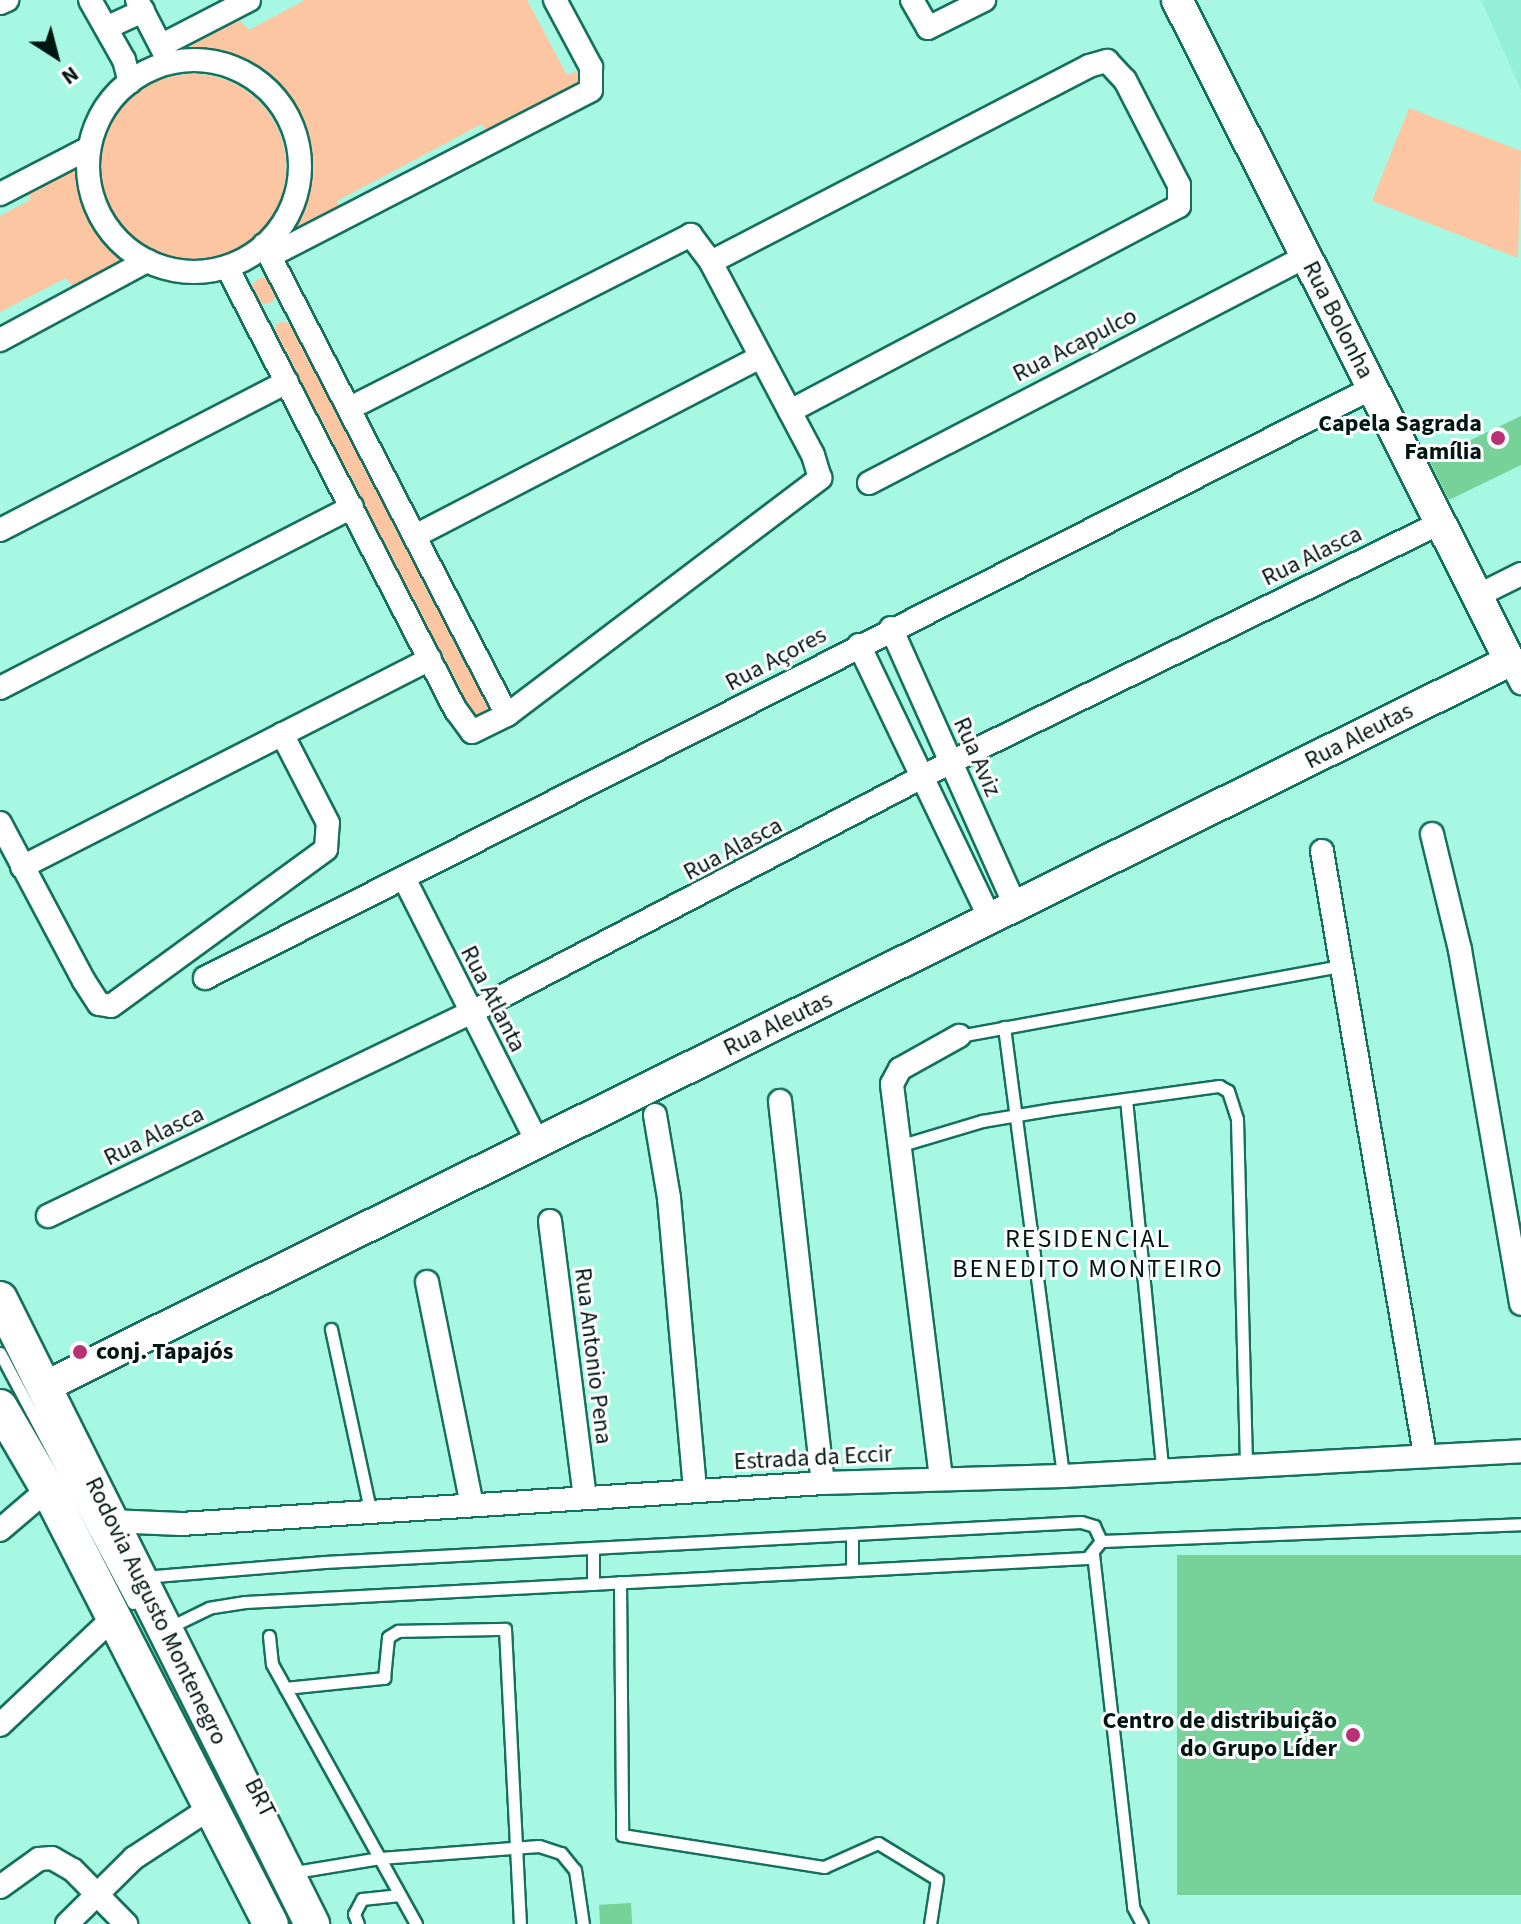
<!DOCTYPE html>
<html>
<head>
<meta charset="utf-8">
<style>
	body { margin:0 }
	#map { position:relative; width:1521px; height:1924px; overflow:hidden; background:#a6f8e2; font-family:"Source Sans 3",sans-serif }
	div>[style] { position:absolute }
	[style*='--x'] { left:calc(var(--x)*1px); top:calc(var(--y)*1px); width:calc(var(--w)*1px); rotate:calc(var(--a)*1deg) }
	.built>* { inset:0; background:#93efd6 }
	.green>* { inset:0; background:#fcc6a2 }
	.round { border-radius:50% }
	.building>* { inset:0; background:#76d299; transform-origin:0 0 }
	.roads { filter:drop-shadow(2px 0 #15705e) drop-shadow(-2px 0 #15705e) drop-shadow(0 2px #15705e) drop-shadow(0 -2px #15705e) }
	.lane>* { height:11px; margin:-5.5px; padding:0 5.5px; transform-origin:5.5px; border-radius:5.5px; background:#fff }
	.street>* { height:22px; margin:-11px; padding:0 11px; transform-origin:11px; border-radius:11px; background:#fff }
	.street>.ring { margin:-11px; padding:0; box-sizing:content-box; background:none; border:22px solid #fff; border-radius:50% }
	.secondary>* { height:30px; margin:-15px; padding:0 15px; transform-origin:15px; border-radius:15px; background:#fff }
	.primary>* { height:34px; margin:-17px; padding:0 17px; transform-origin:17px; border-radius:17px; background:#fff }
	.dots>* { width:22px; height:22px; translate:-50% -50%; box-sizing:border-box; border:4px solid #fff; border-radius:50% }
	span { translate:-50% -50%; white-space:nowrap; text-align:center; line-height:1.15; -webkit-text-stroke:6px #fff; paint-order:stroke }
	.street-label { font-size:24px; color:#001711 }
	.poi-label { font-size:24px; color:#001711; font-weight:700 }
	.right { translate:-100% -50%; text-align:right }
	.left { translate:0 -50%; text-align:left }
	.neighbourhood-label { font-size:26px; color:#001711; letter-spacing:2px }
	.north { position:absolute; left:16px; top:16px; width:80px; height:80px; -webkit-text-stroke:6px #fff; paint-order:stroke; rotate:144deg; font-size:22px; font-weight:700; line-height:32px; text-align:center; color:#001711 }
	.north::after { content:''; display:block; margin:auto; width:28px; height:36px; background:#001711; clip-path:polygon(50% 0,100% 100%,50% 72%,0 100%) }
</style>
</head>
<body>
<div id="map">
	<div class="built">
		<div style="clip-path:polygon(1481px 0,1521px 0,1521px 90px)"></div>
	</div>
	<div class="green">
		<div style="clip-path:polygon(305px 0,527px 0,567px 75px,579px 70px,587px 85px,489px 137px,482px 124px,337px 201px,343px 213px,287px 236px,303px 208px,310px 177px,309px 145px,299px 115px,280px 89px,256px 69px,226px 56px,195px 52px,191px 45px,240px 20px,249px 30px)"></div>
		<div class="round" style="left:100px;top:74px;width:186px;height:186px"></div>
		<div style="clip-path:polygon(1409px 108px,1521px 151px,1518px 258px,1372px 201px)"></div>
		<div style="clip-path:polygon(72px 165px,79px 168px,94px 219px,123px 257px,121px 264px,75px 290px,66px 278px,0 312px,0 216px,30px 200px,30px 188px)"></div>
		<div class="round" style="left:251px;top:278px;width:26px;height:26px"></div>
		<div style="clip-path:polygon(283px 321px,296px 327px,490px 707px,488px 715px,470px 716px,275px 336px,276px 325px)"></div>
	</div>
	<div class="building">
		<div style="clip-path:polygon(1521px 416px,1521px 465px,1449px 500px,1429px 460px)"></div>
		<div style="left:1521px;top:1555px;width:340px;height:344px;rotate:90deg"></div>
		<div style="left:631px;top:1903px;width:21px;height:32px;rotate:87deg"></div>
	</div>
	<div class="roads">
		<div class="lane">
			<div style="--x:1004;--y:1027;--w:453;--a:82.5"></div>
			<div style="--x:959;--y:1036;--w:387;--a:-10.4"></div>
			<div style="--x:1126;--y:1099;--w:372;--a:84.4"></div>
			<div style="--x:902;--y:1145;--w:84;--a:-16.7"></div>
			<div style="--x:982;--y:1121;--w:72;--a:-9.6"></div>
			<div style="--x:1053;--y:1109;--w:168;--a:-7.9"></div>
			<div style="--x:1219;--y:1086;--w:10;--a:29"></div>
			<div style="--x:1228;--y:1091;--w:29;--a:72"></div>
			<div style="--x:1237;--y:1119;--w:344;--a:88.5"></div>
			<div style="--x:331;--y:1329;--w:189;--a:77.8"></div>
			<div style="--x:0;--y:1353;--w:283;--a:62"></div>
			<div style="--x:852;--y:1535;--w:34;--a:90"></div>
			<div style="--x:1101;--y:1541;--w:420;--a:-2.3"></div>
			<div style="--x:593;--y:1549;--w:35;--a:90"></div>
			<div style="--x:1093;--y:1554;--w:355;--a:83.5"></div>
			<div style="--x:1133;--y:1907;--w:19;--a:62"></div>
			<div style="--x:143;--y:1577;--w:182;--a:-4.7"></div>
			<div style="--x:324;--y:1562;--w:758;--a:-3.02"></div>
			<div style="--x:1081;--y:1522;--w:14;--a:17"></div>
			<div style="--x:1094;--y:1526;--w:17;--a:65"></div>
			<div style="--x:1101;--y:1541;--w:22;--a:129"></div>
			<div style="--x:1087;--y:1558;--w:843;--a:177.01"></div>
			<div style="--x:245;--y:1602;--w:36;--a:171"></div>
			<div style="--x:209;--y:1608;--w:46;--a:154"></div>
			<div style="--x:620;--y:1582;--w:253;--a:89.5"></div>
			<div style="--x:622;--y:1835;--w:205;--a:9"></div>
			<div style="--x:824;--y:1867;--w:59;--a:-24"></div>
			<div style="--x:878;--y:1843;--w:69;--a:31.4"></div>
			<div style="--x:937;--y:1879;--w:46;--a:98.8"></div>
			<div style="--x:269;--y:1636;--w:28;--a:84"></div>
			<div style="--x:272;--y:1664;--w:297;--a:61"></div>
			<div style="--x:285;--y:1688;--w:100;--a:-5.8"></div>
			<div style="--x:384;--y:1678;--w:41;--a:-84.4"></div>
			<div style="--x:388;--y:1637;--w:12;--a:-31"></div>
			<div style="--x:398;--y:1631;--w:107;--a:-1.1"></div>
			<div style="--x:505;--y:1629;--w:295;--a:87.1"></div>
			<div style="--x:289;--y:1873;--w:92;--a:-9.4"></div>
			<div style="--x:380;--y:1858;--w:159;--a:-4.3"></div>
			<div style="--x:539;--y:1846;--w:23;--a:18"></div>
			<div style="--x:561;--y:1853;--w:22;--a:51"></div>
			<div style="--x:575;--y:1870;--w:55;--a:81.6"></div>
			<div style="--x:358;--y:1924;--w:11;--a:-112"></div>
			<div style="--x:354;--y:1914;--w:17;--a:-62"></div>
			<div style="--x:362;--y:1899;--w:38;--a:-6"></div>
		</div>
		<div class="street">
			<div style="--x:90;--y:0;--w:69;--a:60.5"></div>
			<div style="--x:124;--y:60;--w:23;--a:75"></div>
			<div style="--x:137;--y:0;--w:65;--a:62.7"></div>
			<div style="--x:912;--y:0;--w:32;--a:60"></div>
			<div style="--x:928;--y:28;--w:63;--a:-26.6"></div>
			<div style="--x:0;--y:3;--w:8;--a:-23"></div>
			<div style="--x:106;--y:28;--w:41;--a:-24.7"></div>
			<div style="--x:162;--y:45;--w:98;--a:-27.3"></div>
			<div class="ring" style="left:88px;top:60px;width:190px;height:190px"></div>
			<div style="--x:0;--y:194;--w:100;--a:-27.3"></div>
			<div style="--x:264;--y:245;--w:529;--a:62.66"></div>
			<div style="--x:270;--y:256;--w:361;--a:-27.3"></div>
			<div style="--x:591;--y:90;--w:23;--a:-90"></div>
			<div style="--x:591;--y:67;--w:76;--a:-118.2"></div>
			<div style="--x:711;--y:262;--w:426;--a:-27.4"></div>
			<div style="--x:1089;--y:66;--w:19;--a:-16"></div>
			<div style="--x:1107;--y:61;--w:26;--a:47"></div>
			<div style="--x:1125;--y:80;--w:118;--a:62.8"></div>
			<div style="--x:1179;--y:185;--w:21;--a:90"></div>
			<div style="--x:1179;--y:206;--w:440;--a:152.2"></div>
			<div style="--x:227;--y:267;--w:499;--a:62.7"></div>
			<div style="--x:456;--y:710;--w:27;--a:54"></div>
			<div style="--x:472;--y:732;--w:39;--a:-26"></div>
			<div style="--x:507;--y:715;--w:393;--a:-37.1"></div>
			<div style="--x:820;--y:478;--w:24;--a:-107"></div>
			<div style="--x:813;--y:455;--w:218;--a:-117.9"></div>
			<div style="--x:711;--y:262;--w:34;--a:-127"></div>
			<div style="--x:691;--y:235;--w:382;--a:153.1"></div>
			<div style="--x:0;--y:340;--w:167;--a:-28.3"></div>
			<div style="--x:869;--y:483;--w:491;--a:-27.4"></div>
			<div style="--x:0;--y:530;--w:323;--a:-27.3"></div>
			<div style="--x:415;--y:536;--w:389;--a:-27.4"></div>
			<div style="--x:1477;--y:596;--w:49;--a:-26.6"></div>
			<div style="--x:891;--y:628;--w:307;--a:65.9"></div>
			<div style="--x:859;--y:645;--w:306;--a:64.4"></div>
			<div style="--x:1510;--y:661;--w:25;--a:63"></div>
			<div style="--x:0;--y:688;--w:396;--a:-27.2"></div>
			<div style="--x:0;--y:823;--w:179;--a:62"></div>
			<div style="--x:84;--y:981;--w:27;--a:57"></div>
			<div style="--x:99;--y:1004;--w:12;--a:9"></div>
			<div style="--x:111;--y:1006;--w:266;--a:-36.1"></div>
			<div style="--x:326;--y:849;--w:26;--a:-86"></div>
			<div style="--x:328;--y:823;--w:100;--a:-117.3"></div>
			<div style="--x:1432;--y:834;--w:119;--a:76.4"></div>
			<div style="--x:1460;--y:950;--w:359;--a:80.2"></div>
			<div style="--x:1322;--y:851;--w:613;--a:80.32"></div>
			<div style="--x:22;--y:867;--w:458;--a:-27"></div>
			<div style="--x:405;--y:880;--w:292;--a:63.2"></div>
			<div style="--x:205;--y:978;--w:1308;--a:-26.82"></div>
			<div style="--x:780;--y:1101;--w:384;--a:83.6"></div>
			<div style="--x:655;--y:1115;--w:84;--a:80.4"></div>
			<div style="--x:669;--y:1198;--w:293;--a:84.9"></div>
			<div style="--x:48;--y:1216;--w:468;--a:-25.7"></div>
			<div style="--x:470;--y:1013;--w:543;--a:-27.56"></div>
			<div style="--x:951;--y:762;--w:544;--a:-26.05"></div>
			<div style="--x:550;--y:1221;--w:278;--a:82.8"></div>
			<div style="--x:427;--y:1282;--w:227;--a:78.6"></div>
			<div style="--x:941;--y:1478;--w:397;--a:-97.1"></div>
			<div style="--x:892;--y:1084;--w:17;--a:-62"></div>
			<div style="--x:900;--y:1069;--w:68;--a:-29.2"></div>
			<div style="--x:109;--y:1521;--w:72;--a:2.4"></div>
			<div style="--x:181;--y:1524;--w:643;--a:-3.65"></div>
			<div style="--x:823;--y:1483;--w:240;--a:-1.7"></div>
			<div style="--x:1063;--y:1476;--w:459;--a:-3.1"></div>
			<div style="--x:0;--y:1530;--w:63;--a:-40.5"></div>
			<div style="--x:0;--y:1725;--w:156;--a:-43.4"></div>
			<div style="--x:0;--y:1887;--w:48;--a:-35.7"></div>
			<div style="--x:39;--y:1859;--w:13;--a:-4"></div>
			<div style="--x:52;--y:1858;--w:24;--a:30"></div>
			<div style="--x:73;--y:1870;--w:76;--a:45.5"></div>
			<div style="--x:67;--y:1924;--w:94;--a:-44.6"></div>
			<div style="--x:134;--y:1858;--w:93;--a:-33.2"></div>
		</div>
		<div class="secondary">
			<div style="--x:46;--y:1386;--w:1634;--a:-26.35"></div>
			<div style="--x:1510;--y:661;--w:740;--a:-116.74"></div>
		</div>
		<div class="primary">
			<div style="--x:0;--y:1299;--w:699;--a:63.47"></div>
			<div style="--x:0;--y:1407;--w:95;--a:59.7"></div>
			<div style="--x:48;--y:1489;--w:489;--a:62.9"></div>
		</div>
	</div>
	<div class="dots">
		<div style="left:1498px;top:438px;background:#b83173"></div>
		<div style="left:80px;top:1352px;background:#b83173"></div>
		<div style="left:1353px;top:1735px;background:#b83173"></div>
	</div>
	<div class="street-label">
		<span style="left:1338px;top:320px;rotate:63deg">Rua Bolonha</span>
		<span style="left:1075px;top:345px;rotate:-27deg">Rua Acapulco</span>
		<span style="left:1312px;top:556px;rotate:-26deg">Rua Alasca</span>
		<span style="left:776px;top:659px;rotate:-28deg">Rua Açores</span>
		<span style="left:1359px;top:736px;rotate:-27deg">Rua Aleutas</span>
		<span style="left:977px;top:757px;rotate:66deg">Rua Aviz</span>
		<span style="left:733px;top:849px;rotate:-28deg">Rua Alasca</span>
		<span style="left:493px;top:999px;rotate:63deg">Rua Atlanta</span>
		<span style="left:778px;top:1024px;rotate:-26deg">Rua Aleutas</span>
		<span style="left:154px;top:1136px;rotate:-26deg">Rua Alasca</span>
		<span style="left:593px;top:1356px;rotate:83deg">Rua Antonio Pena</span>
		<span style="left:813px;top:1458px;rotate:-3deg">Estrada da Eccir</span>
		<span style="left:156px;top:1611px;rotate:64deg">Rodovia Augusto Montenegro</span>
		<span style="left:260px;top:1798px;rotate:63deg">BRT</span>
	</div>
	<div class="poi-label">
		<span class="right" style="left:1482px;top:438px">Capela Sagrada<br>Família</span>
		<span class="left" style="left:96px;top:1352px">conj. Tapajós</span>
		<span class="right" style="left:1337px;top:1735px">Centro de distribuição<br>do Grupo Líder</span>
	</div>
	<div class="neighbourhood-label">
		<span style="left:1088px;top:1254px">RESIDENCIAL<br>BENEDITO MONTEIRO</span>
	</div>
	<div class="north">N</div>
</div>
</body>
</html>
